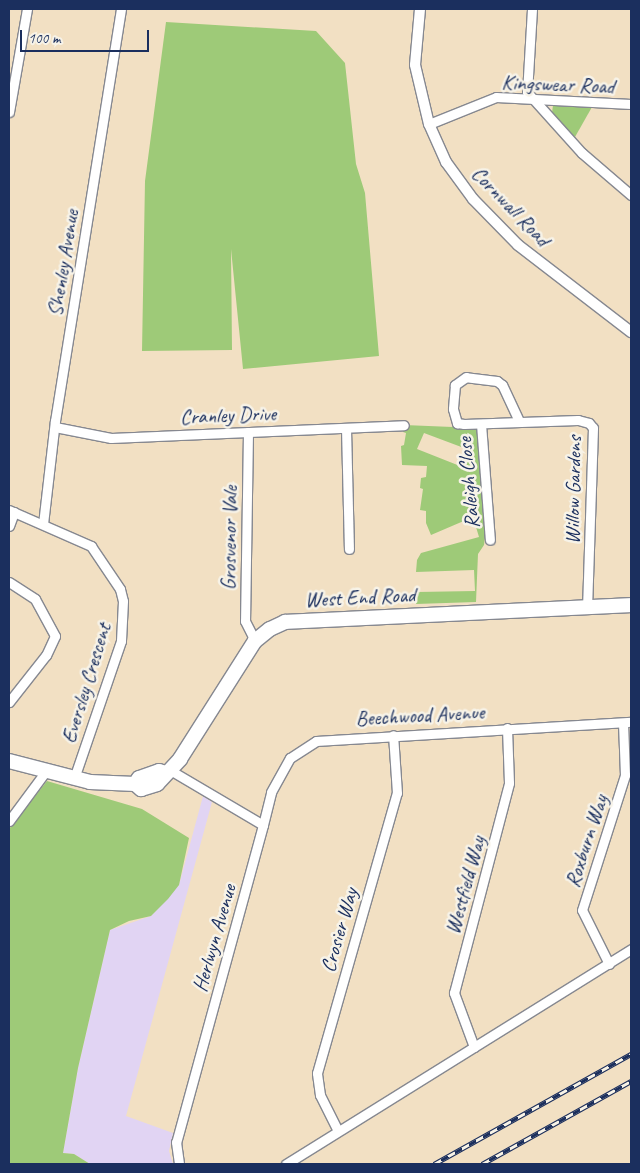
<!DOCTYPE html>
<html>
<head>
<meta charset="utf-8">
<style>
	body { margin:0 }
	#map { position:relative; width:640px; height:1173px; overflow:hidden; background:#f2e0c3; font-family:Caveat,sans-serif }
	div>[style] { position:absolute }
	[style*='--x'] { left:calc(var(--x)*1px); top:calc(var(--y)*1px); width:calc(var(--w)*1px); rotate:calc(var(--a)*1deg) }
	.built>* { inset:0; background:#e1d4f3 }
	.green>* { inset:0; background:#9eca78 }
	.roads { filter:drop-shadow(1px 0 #868890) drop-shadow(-1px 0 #868890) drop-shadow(0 1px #868890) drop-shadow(0 -1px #868890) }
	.minor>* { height:9px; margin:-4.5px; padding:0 4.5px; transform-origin:4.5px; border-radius:4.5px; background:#fff }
	.tertiary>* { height:10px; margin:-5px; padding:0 5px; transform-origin:5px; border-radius:5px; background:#fff }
	.primary>* { height:14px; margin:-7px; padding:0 7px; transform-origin:7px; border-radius:7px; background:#fff }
	.rail>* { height:4.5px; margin-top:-2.25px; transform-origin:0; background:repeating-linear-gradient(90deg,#f7f3e8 0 8px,#1b2f5e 0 16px); box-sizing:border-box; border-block:1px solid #1b2f5e }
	span { translate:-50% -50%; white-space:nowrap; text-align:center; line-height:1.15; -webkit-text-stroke:5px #f7f3e8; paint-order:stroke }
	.street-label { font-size:21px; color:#1b2f5e }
	.frame { position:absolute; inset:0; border:10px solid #1b2f5e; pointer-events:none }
	.scale { position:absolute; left:20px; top:30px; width:129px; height:22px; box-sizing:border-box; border:2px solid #1b2f5e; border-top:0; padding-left:6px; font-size:15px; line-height:18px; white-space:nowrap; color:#1b2f5e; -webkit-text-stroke:4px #f7f3e8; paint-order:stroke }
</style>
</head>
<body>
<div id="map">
	<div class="built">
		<div style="clip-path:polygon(203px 796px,212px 802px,126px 1116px,173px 1133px,169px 1151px,173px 1164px,90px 1164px,74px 1154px,63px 1153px,78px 1068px,110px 930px,151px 916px,179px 885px)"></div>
	</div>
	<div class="green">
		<div style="clip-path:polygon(166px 22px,316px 31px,345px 63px,356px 164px,365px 193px,379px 356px,243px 369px,231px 249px,232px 350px,142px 351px,145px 181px)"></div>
		<div style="clip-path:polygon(553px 105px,556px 105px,592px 107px,575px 137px,552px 113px)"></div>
		<div style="clip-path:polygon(evenodd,404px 425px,477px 428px,486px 529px,484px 545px,478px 554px,476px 602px,416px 604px,417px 592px,475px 591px,474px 570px,416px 572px,417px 560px,421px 553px,479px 537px,473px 517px,431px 535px,426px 523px,426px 511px,420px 510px,423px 489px,420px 488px,421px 478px,426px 477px,427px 466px,402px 465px,401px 446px,404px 445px,406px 433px,403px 432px,404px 425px,424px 433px,472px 451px,465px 468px,417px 449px,424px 433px)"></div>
		<div style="clip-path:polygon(47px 781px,142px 809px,189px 838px,179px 885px,168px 899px,151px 916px,129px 921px,110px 930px,78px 1068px,63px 1153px,74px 1154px,90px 1164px,9px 1164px,9px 829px)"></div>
	</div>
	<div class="roads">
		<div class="minor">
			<div style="--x:532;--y:9;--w:83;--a:93.4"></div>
			<div style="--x:527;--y:92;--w:82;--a:48"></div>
			<div style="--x:582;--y:153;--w:65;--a:40.6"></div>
			<div style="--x:9;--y:112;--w:105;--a:-80.1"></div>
			<div style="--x:429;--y:124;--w:72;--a:-21.9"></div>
			<div style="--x:496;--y:97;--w:135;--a:3"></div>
			<div style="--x:519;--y:421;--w:40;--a:-115"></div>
			<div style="--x:502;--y:385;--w:6;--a:-141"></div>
			<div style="--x:497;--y:381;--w:31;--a:-173"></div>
			<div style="--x:466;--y:377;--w:14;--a:144"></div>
			<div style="--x:455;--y:385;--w:24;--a:95"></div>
			<div style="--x:453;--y:409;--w:15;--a:74"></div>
			<div style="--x:457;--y:423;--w:7;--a:8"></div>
			<div style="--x:464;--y:424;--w:114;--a:-2"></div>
			<div style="--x:578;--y:420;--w:11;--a:15"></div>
			<div style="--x:589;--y:423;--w:6;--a:51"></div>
			<div style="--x:593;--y:428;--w:179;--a:91.9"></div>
			<div style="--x:481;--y:424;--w:116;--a:85.6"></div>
			<div style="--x:55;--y:427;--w:57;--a:11.1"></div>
			<div style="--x:111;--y:438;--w:293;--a:-2.5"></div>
			<div style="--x:346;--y:428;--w:121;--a:88.6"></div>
			<div style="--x:248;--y:432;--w:189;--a:90.9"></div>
			<div style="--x:245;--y:621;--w:22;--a:63"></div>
			<div style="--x:9;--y:510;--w:90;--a:23.7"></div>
			<div style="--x:91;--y:546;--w:52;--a:56"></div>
			<div style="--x:120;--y:589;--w:12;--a:76"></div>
			<div style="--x:123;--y:601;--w:40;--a:92.9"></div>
			<div style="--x:121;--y:641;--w:145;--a:108.9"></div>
			<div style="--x:43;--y:524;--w:104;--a:-83.4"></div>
			<div style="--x:55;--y:421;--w:417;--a:-80.9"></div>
			<div style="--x:9;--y:526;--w:15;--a:-70"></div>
			<div style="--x:9;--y:582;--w:31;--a:33"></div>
			<div style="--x:35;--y:599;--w:42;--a:61.6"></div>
			<div style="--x:55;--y:636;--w:21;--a:115"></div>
			<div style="--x:46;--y:655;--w:60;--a:128.2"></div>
			<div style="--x:170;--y:770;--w:108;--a:30.6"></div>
			<div style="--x:263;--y:825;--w:329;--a:105.3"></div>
			<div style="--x:176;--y:1142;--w:22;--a:82"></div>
			<div style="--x:9;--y:821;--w:62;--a:-53.5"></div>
			<div style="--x:263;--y:825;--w:34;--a:-76"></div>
			<div style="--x:271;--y:792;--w:39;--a:-61"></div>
			<div style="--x:290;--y:758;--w:31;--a:-33"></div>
			<div style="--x:316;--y:741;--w:316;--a:-3.5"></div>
			<div style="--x:609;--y:964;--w:60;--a:-116.6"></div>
			<div style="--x:582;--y:910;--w:142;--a:-72.3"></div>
			<div style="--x:625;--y:775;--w:52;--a:-92.2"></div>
			<div style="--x:474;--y:1047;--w:58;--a:-110.3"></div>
			<div style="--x:454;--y:993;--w:217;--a:-75.3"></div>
			<div style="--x:509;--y:783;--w:55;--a:-92.1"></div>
			<div style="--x:338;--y:1131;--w:40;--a:-116.6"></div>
			<div style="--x:320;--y:1095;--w:22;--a:-98"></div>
			<div style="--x:317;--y:1073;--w:291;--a:-74.1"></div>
			<div style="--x:397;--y:793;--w:58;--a:-93.9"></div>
			<div style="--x:286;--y:1164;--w:407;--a:-31.9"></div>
		</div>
		<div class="tertiary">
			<div style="--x:420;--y:9;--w:56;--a:95.1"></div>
			<div style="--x:415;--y:65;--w:61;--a:76.7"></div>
			<div style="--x:429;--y:124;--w:42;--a:65.9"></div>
			<div style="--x:446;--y:162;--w:46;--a:53.9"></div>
			<div style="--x:473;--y:199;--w:64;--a:45.6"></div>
			<div style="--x:518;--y:245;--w:143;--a:37.6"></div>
		</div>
		<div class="primary">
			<div style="--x:9;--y:761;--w:84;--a:14.5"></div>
			<div style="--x:90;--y:782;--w:45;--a:2.5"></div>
			<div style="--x:135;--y:784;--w:8;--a:40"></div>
			<div style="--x:141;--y:789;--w:17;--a:-17"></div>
			<div style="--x:157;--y:784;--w:34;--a:-47"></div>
			<div style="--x:180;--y:759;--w:140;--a:-57.6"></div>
			<div style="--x:255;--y:641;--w:19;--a:-39"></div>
			<div style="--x:270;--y:629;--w:17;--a:-25"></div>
			<div style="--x:285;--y:622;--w:346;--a:-2.8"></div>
			<div style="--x:135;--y:784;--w:7;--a:-56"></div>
			<div style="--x:139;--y:778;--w:21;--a:-19"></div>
			<div style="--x:159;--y:771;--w:7;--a:16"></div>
		</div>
	</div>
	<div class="rail">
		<div style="--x:434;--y:1164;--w:226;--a:-29.2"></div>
		<div style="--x:482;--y:1164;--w:171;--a:-29.1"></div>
	</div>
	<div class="street-label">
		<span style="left:558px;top:84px;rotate:2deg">Kingswear Road</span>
		<span style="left:511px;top:206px;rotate:46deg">Cornwall Road</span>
		<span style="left:63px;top:263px;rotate:-81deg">Shenley Avenue</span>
		<span style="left:228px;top:415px;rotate:-2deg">Cranley Drive</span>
		<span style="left:468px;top:483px;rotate:-95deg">Raleigh Close</span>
		<span style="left:573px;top:490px;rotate:-89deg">Willow Gardens</span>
		<span style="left:229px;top:538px;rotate:-89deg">Grosvenor Vale</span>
		<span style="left:360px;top:597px;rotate:-3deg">West End Road</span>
		<span style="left:86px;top:683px;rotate:-73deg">Eversley Crescent</span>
		<span style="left:420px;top:715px;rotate:-3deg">Beechwood Avenue</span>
		<span style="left:586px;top:841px;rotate:-72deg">Roxburn Way</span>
		<span style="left:465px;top:885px;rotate:-75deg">Westfield Way</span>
		<span style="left:339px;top:930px;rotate:-74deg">Crosier Way</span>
		<span style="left:214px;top:938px;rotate:-74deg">Herlwyn Avenue</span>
	</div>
	<div class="frame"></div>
	<div class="scale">100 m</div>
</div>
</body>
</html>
